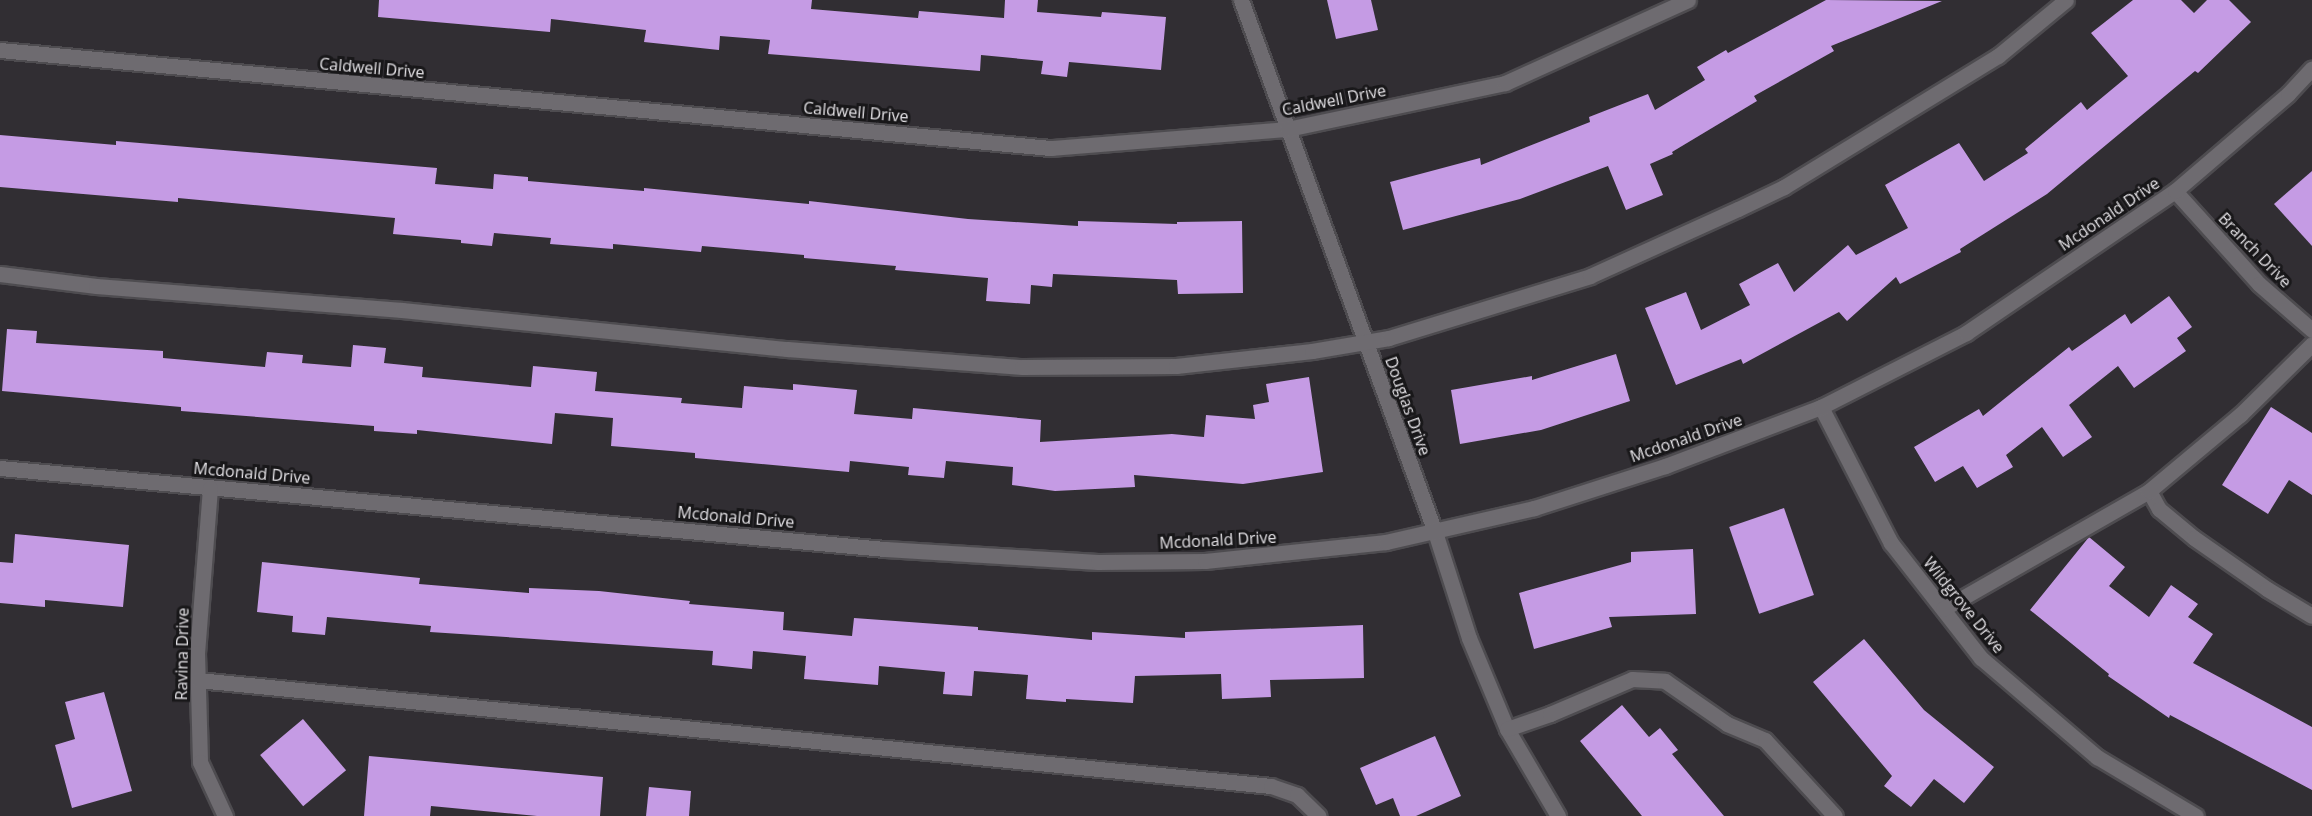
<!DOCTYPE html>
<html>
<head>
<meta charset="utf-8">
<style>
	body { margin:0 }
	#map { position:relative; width:2312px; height:816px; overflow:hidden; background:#312e33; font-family:"Open Sans",sans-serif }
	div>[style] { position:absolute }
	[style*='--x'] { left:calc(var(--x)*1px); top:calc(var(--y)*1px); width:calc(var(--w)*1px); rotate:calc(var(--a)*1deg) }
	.building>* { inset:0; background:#c59be4; transform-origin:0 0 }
	.roads { filter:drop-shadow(2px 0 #4e4c50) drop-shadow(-2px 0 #4e4c50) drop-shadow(0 2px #4e4c50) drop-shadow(0 -2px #4e4c50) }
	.minor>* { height:15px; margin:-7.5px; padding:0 7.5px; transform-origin:7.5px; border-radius:7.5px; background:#6e6b70 }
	span { translate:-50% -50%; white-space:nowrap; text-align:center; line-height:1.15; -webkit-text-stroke:6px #181719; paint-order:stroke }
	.street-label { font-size:16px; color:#e3e1e5 }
</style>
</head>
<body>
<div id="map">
	<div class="building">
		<div style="clip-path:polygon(379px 0,812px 0,811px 9px,918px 18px,919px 11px,1004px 18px,1005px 0,1038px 0,1037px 12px,1101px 17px,1102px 12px,1166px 17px,1161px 70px,1069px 62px,1067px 77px,1041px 74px,1043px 61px,981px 55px,980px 71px,768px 54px,770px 40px,720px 36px,719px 50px,644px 42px,646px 30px,551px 19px,550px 32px,378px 17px)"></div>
		<div style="clip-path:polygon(1327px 0,1371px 0,1378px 30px,1336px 39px)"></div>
		<div style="clip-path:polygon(1826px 0,1942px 1px,1831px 46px,1834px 51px,1754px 96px,1757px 101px,1672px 152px,1673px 154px,1650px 164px,1663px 195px,1626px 210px,1608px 166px,1520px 199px,1403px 230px,1390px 182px,1480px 158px,1481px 165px,1590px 122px,1589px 117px,1648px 94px,1655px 110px,1705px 80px,1697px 67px,1726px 50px,1728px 53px)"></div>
		<div style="clip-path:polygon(2133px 0,2181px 0,2194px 13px,2207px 0,2229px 0,2251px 22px,2198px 73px,2195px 71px,2047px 194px,1960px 249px,1961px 252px,1900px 284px,1896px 277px,1847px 321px,1839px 312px,1743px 364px,1741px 359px,1676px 385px,1645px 308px,1686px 292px,1701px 330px,1750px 305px,1739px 284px,1778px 263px,1794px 292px,1848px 245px,1856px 255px,1908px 228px,1885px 185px,1959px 143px,1984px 181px,2028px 153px,2025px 149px,2081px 102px,2087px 110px,2128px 76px,2091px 33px)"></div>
		<div style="clip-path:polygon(0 135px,116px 145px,116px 141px,437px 168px,435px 184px,493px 189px,494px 174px,528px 177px,528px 181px,644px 191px,644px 188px,809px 204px,809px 201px,968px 219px,1078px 226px,1078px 221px,1177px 224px,1177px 222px,1242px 221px,1243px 293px,1178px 294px,1177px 280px,1053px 274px,1052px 287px,1031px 285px,1030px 304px,986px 301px,988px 278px,895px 270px,896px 266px,804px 258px,804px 255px,702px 246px,701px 252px,613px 244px,613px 249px,550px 244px,551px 238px,494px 233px,492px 246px,461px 243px,461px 240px,393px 234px,395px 218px,178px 198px,178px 202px,0 187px)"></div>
		<div style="clip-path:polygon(2312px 171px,2312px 246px,2274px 204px)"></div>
		<div style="clip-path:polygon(2169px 296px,2192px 327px,2177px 338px,2186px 351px,2134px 388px,2118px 366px,2069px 405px,2092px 437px,2063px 457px,2042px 427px,2006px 455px,2013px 467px,1977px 488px,1963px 466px,1935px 482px,1914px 447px,1979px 409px,1983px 416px,2069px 347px,2072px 351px,2125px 314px,2131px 324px)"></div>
		<div style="clip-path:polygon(7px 329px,37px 331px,36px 343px,163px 351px,163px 358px,265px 367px,267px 352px,303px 355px,302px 363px,351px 367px,353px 345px,386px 348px,384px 363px,423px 367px,422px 377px,531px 387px,533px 366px,597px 372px,595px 391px,682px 398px,681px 403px,742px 408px,744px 386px,793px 390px,793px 384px,857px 390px,854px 414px,912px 419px,913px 408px,1041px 420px,1040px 442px,1172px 434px,1204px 437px,1206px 415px,1255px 419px,1253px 405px,1269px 402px,1266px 384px,1309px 377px,1323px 472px,1243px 484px,1134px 475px,1135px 487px,1055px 491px,1012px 485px,1013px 467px,946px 461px,944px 478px,908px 475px,909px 467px,850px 461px,849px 472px,695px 458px,695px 453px,611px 446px,613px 418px,555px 413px,552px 444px,417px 430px,417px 434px,374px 431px,374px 426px,181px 411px,181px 407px,2px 391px)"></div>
		<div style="clip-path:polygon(1616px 354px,1630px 401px,1541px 430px,1460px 444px,1451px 390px,1532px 376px,1532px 380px)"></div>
		<div style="clip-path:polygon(2271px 407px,2312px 433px,2312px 495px,2289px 480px,2268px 514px,2222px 485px)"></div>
		<div style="left:1784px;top:508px;width:92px;height:58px;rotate:71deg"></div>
		<div style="clip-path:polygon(15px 534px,129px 545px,123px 607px,45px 600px,45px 607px,0 603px,0 562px,13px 563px)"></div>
		<div style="clip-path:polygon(2089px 537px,2125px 567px,2109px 586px,2149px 617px,2171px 585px,2198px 604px,2188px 617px,2213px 634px,2193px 663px,2312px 727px,2312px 790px,2170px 715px,2169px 718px,2108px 676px,2109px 674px,2030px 610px)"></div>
		<div style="clip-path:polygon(1693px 549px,1696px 614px,1609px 617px,1612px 627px,1534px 649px,1519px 593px,1631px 562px,1631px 552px)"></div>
		<div style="clip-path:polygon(262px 562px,420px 578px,419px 584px,529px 593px,529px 588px,599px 591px,690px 601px,689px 604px,784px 612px,783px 630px,852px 636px,854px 618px,978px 627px,978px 630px,1092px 640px,1092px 632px,1185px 638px,1185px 632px,1363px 625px,1364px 678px,1270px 680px,1271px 697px,1222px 699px,1221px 674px,1135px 676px,1133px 703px,1066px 699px,1066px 702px,1026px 699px,1028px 675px,974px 671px,972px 696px,943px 694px,945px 672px,879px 666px,878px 685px,804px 679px,806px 656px,753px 651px,752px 669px,712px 665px,713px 651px,430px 632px,431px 626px,327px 617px,325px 635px,292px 632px,293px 616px,257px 612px)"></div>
		<div style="clip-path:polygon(1864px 639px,1924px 710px,1994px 767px,1964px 803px,1934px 779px,1911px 807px,1884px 786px,1892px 776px,1813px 682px)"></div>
		<div style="clip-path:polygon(104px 692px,132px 791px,72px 808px,55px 745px,75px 739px,65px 702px)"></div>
		<div style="clip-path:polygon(1622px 705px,1649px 737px,1660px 728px,1678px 750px,1672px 754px,1724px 816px,1642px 816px,1580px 741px)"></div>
		<div style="left:303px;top:719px;width:67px;height:56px;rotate:50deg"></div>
		<div style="clip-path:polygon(1435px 736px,1461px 796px,1416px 816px,1400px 816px,1393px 798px,1376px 805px,1360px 768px)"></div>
		<div style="clip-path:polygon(369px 756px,603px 777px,600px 816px,537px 816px,431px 806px,430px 816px,364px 816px)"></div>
		<div style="clip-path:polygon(649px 787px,691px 791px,689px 816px,646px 816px)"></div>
	</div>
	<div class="roads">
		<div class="minor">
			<div style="--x:1241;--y:0;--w:566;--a:69.97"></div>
			<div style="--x:1435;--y:532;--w:111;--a:72.2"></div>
			<div style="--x:1469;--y:638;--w:99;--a:67.3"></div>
			<div style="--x:1507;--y:729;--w:101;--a:59.6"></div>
			<div style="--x:0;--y:50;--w:1056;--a:5.33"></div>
			<div style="--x:1051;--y:148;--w:237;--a:-4.6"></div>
			<div style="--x:1287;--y:129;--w:223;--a:-11.9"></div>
			<div style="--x:1505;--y:83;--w:201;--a:-24.4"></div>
			<div style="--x:2175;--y:191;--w:125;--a:47.9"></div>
			<div style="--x:2259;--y:284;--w:70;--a:41"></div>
			<div style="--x:0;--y:274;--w:97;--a:7.1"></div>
			<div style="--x:96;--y:286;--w:307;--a:4.5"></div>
			<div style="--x:402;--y:310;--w:387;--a:5.8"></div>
			<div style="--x:787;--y:349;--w:236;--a:4.4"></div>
			<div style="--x:1022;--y:367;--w:154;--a:-0.4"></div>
			<div style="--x:1176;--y:366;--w:137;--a:-6.3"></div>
			<div style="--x:1312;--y:351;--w:78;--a:-9.6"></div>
			<div style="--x:1389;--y:338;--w:210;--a:-17.1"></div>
			<div style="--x:1590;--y:276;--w:162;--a:-24.4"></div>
			<div style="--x:1738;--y:209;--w:51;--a:-25.6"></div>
			<div style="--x:1784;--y:187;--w:251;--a:-31.5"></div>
			<div style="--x:1998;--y:56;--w:88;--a:-39.5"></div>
			<div style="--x:1821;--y:407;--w:153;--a:62.8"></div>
			<div style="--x:1891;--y:543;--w:146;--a:52"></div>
			<div style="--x:1981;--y:658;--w:153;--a:40.5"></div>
			<div style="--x:2097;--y:757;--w:115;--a:30.8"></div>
			<div style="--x:0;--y:468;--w:889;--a:5.23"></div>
			<div style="--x:885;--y:549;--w:213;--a:3.5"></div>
			<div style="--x:1098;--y:562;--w:107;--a:-0.5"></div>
			<div style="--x:1205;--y:561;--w:182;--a:-6"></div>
			<div style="--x:1386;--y:542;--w:152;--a:-12.9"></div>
			<div style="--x:1534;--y:508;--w:138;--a:-17.8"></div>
			<div style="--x:1665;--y:466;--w:167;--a:-20.7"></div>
			<div style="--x:1821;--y:407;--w:163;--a:-27"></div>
			<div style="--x:1966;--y:333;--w:253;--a:-34.2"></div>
			<div style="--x:2175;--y:191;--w:149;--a:-40.6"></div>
			<div style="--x:2288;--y:94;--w:35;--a:-47"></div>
			<div style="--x:210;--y:488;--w:166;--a:94.5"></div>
			<div style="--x:197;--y:653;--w:109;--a:88.4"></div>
			<div style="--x:200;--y:762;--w:60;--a:65.2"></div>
			<div style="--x:2149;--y:491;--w:21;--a:61"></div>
			<div style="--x:2159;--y:509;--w:45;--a:39.6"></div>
			<div style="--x:2194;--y:538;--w:89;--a:34.9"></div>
			<div style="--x:2267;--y:589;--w:52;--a:31"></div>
			<div style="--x:1943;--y:609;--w:237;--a:-29.8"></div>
			<div style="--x:2149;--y:491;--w:119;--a:-39.9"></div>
			<div style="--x:2240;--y:415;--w:101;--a:-44.6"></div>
			<div style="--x:198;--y:680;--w:1078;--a:5.64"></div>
			<div style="--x:1271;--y:786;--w:28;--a:19"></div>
			<div style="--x:1297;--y:795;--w:30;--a:44"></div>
			<div style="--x:1507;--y:729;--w:46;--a:-19.2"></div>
			<div style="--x:1550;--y:714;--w:89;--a:-23.1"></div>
			<div style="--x:1632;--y:679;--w:33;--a:3"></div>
			<div style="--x:1665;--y:681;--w:75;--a:34.7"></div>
			<div style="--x:1727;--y:724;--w:41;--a:22.8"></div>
			<div style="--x:1765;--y:740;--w:103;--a:47.4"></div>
		</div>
	</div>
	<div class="street-label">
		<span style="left:372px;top:68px;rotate:5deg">Caldwell Drive</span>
		<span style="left:1334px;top:100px;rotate:-11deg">Caldwell Drive</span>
		<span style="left:856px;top:112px;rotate:5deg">Caldwell Drive</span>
		<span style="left:2109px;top:214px;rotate:-34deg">Mcdonald Drive</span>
		<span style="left:2255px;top:250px;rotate:46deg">Branch Drive</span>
		<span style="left:1408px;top:406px;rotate:70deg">Douglas Drive</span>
		<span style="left:1686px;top:438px;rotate:-19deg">Mcdonald Drive</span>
		<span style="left:252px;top:473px;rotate:5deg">Mcdonald Drive</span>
		<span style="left:736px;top:517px;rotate:5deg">Mcdonald Drive</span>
		<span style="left:1218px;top:540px;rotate:-3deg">Mcdonald Drive</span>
		<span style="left:1964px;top:605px;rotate:51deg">Wildgrove Drive</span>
		<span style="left:182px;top:654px;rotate:-89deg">Ravina Drive</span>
	</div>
</div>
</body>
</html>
